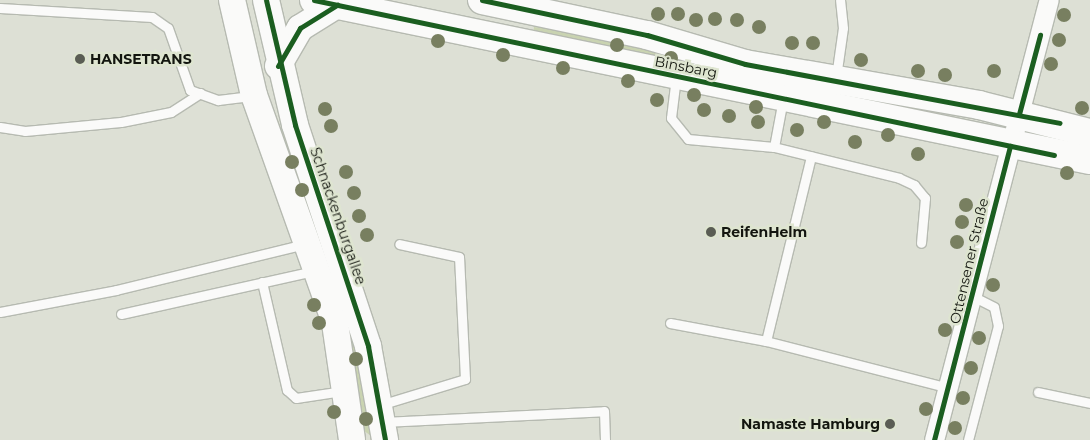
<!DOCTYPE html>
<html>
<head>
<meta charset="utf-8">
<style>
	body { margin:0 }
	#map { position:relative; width:1090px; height:440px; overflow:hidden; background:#dde0d5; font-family:Montserrat,sans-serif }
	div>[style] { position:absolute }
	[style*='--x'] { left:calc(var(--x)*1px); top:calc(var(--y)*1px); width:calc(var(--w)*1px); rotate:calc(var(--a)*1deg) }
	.green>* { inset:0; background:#c9d3b1 }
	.roads { filter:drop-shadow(1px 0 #b6bab1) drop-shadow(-1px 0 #b6bab1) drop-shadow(0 1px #b6bab1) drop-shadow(0 -1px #b6bab1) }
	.lane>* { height:9px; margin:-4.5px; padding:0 4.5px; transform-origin:4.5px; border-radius:4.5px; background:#fafaf9 }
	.street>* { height:19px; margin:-9.5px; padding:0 9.5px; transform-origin:9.5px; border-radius:9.5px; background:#fafaf9 }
	.secondary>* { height:26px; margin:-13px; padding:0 13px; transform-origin:13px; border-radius:13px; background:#fafaf9 }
	.primary>* { height:28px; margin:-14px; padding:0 14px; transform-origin:14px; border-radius:14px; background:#fafaf9 }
	.cycleway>* { height:5px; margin:-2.5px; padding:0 2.5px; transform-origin:2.5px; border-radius:2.5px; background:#1b5e20 }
	.trees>* { width:14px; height:14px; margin:-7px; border-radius:50%; background:#787f60 }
	.dots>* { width:14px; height:14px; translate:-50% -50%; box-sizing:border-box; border:2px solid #dee5d0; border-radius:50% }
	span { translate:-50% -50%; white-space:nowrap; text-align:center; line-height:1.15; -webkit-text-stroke:5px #dee5d0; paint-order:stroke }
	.poi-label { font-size:14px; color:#13160f; font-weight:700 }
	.left { translate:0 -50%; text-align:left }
	.right { translate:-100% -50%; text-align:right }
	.street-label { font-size:14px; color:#13160f }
</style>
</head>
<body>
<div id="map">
	<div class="green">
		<div style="clip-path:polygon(534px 27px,590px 32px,737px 73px,533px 36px)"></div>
		<div style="clip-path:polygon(252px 29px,262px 78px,347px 304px,371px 436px,359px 427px,362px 416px,347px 325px,262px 94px,246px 30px)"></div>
	</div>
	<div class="roads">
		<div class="lane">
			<div style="--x:0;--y:8;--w:152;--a:3.4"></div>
			<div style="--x:152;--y:17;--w:19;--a:35"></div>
			<div style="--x:168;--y:28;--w:66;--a:70.5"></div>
			<div style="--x:190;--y:90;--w:30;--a:20"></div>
			<div style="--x:218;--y:100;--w:33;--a:-7"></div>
			<div style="--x:676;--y:77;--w:41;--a:97"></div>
			<div style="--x:671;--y:118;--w:27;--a:51"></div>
			<div style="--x:688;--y:139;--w:86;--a:5.3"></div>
			<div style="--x:774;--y:147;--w:129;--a:13.9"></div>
			<div style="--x:899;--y:178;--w:17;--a:25"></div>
			<div style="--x:914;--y:185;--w:17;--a:50"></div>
			<div style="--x:925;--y:198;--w:45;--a:95.1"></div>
			<div style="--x:836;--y:77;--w:49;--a:-81.9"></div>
			<div style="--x:843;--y:28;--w:28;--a:-96"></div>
			<div style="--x:0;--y:127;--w:25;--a:9"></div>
			<div style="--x:25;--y:131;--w:96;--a:-5.4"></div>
			<div style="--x:121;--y:122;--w:51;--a:-11.3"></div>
			<div style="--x:171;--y:112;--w:35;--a:-33"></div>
			<div style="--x:774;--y:147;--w:49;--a:-79.4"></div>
			<div style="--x:262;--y:282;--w:111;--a:77"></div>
			<div style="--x:287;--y:390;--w:12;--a:42"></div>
			<div style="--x:296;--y:398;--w:48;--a:-8.5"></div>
			<div style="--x:0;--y:312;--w:118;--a:-10.7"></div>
			<div style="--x:116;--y:290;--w:195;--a:-13.7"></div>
			<div style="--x:121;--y:314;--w:198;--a:-12.6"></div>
			<div style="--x:670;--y:323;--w:98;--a:10.6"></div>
			<div style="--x:766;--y:341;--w:189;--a:14.4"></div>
			<div style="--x:766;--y:341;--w:190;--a:-76.3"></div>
			<div style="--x:1038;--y:392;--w:53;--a:11.9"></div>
			<div style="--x:380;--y:405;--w:89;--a:-17"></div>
			<div style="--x:465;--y:379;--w:122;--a:-92.8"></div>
			<div style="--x:459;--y:257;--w:61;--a:-167.8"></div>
			<div style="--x:383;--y:422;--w:221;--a:-2.8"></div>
			<div style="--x:604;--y:411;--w:29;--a:88"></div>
			<div style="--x:968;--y:440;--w:118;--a:-75.3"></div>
			<div style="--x:998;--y:326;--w:19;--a:-102"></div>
			<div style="--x:994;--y:307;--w:25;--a:-153"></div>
		</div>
		<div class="street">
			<div style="--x:934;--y:440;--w:455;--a:-75.4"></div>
		</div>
		<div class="secondary">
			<div style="--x:232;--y:0;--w:98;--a:77"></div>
			<div style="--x:254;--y:95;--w:242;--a:70.4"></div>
			<div style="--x:335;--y:323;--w:118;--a:81.7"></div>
			<div style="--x:266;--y:0;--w:128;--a:76.9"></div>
			<div style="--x:295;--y:125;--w:233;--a:71.7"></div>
			<div style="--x:368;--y:346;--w:96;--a:79.7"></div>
			<div style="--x:278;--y:66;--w:44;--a:-59.9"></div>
			<div style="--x:300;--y:28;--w:44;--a:-31.9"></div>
		</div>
		<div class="primary">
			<div style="--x:314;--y:0;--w:792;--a:11.65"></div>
			<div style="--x:482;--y:0;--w:169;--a:12"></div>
			<div style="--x:647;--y:35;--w:102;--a:16.5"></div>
			<div style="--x:745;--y:64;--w:238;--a:9.9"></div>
			<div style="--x:979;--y:105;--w:114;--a:14.2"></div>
		</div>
	</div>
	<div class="cycleway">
		<div style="--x:266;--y:0;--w:128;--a:76.9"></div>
		<div style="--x:295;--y:125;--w:233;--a:71.7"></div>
		<div style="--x:368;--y:346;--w:96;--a:79.7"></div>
		<div style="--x:314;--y:0;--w:756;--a:11.83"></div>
		<div style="--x:482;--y:0;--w:169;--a:12"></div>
		<div style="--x:647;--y:35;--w:102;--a:16.5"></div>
		<div style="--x:745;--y:64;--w:320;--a:10.6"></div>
		<div style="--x:278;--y:66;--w:44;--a:-59.9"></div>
		<div style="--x:300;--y:28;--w:44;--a:-31.9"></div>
		<div style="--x:1019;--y:114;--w:82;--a:-75.1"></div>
		<div style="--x:934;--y:440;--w:304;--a:-75.5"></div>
	</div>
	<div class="trees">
		<div style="left:658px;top:14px"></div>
		<div style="left:678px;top:14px"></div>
		<div style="left:1064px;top:15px"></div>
		<div style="left:715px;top:19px"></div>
		<div style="left:696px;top:20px"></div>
		<div style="left:737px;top:20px"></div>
		<div style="left:759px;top:27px"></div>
		<div style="left:1059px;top:40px"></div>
		<div style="left:438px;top:41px"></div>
		<div style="left:792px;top:43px"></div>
		<div style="left:813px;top:43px"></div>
		<div style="left:617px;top:45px"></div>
		<div style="left:503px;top:55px"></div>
		<div style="left:671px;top:58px"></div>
		<div style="left:861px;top:60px"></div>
		<div style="left:1051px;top:64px"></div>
		<div style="left:563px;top:68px"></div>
		<div style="left:918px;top:71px"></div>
		<div style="left:994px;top:71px"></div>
		<div style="left:945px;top:75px"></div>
		<div style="left:628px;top:81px"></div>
		<div style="left:694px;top:95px"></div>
		<div style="left:657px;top:100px"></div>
		<div style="left:756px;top:107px"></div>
		<div style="left:1082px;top:108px"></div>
		<div style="left:325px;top:109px"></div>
		<div style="left:704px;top:110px"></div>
		<div style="left:729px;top:116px"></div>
		<div style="left:758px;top:122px"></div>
		<div style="left:824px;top:122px"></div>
		<div style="left:331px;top:126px"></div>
		<div style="left:797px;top:130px"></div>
		<div style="left:888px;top:135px"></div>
		<div style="left:855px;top:142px"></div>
		<div style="left:918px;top:154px"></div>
		<div style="left:292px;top:162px"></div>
		<div style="left:346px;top:172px"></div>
		<div style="left:1067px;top:173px"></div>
		<div style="left:302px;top:190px"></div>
		<div style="left:354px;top:193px"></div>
		<div style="left:966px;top:205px"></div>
		<div style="left:359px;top:216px"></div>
		<div style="left:962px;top:222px"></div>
		<div style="left:367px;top:235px"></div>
		<div style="left:957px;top:242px"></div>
		<div style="left:993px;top:285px"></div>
		<div style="left:314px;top:305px"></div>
		<div style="left:319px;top:323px"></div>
		<div style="left:945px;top:330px"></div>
		<div style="left:979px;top:338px"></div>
		<div style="left:356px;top:359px"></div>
		<div style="left:971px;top:368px"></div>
		<div style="left:963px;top:398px"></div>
		<div style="left:926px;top:409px"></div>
		<div style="left:334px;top:412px"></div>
		<div style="left:366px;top:419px"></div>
		<div style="left:955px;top:428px"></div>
	</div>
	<div class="dots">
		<div style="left:80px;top:59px;background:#5a5d54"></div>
		<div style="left:711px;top:232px;background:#5a5d54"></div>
		<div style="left:890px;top:424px;background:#5a5d54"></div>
	</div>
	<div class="poi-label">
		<span class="left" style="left:90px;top:59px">HANSETRANS</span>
		<span class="left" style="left:721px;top:232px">ReifenHelm</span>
		<span class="right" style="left:880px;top:424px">Namaste Hamburg</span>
	</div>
	<div class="street-label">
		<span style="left:686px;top:67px;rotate:11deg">Binsbarg</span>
		<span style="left:338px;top:216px;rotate:71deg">Schnackenburgallee</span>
		<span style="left:969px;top:261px;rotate:-77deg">Ottensener Straße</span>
	</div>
</div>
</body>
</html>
